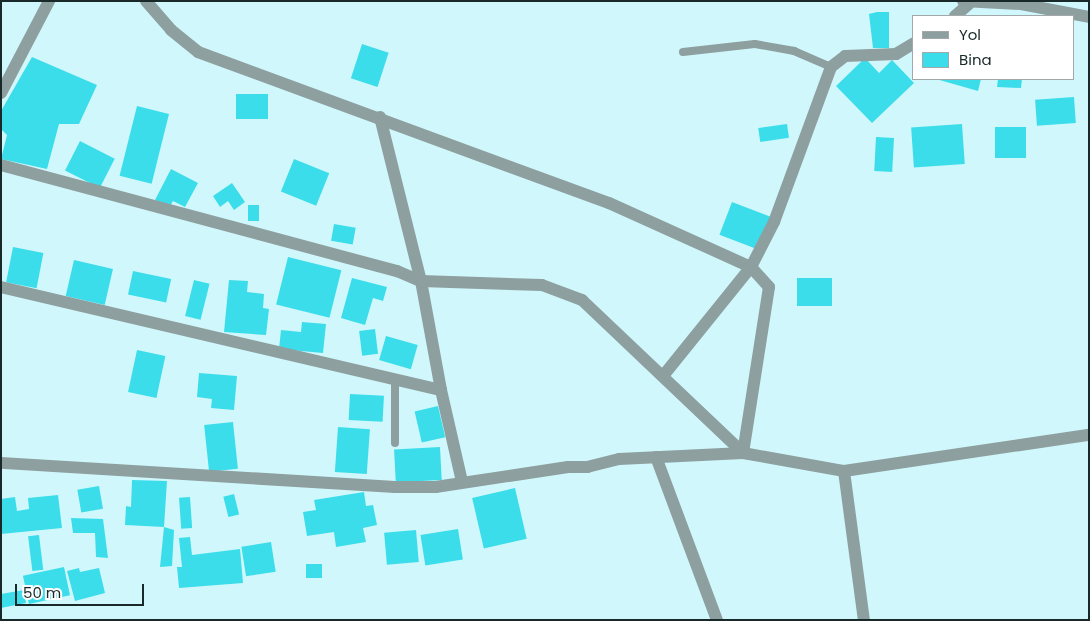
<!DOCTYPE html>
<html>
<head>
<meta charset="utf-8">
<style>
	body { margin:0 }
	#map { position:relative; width:1090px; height:621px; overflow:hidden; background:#d0f8fc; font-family:Poppins,sans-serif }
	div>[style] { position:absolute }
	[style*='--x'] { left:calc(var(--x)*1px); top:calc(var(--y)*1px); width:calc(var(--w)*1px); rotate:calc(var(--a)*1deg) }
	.building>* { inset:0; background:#3bddeb; transform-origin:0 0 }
	.lane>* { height:8px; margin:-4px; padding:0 4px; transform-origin:4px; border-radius:4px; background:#8e9fa0 }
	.street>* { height:12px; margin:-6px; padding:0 6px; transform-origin:6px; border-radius:6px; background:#8e9fa0 }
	span { translate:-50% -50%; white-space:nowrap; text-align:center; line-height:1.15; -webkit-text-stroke:4.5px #fff; paint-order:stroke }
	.frame { position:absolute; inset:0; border:2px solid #192829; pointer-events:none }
	.legend { position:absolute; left:912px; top:15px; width:162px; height:65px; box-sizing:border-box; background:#fff; border:1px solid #a3a9a9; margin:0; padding:6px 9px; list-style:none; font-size:15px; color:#192829 }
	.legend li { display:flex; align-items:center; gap:10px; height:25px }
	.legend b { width:25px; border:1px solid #a3a9a9 }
	.scale { position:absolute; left:15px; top:584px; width:129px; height:22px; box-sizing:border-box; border:2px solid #192829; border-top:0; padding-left:6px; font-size:15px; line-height:18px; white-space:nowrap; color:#192829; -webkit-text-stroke:4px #fff; paint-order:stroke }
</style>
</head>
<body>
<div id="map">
	<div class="building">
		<div style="clip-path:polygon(877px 12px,889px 12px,889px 48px,873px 48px,869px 14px)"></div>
		<div style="left:362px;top:44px;width:28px;height:36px;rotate:18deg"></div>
		<div style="clip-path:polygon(32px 57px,97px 85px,79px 124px,59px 124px,47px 169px,1px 159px,7px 135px,1px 129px,1px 111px)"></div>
		<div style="clip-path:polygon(865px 58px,879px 73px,892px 60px,914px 83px,872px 123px,836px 86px)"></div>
		<div style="clip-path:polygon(936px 79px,981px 79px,978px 91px)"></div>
		<div style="clip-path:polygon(998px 79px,1022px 79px,1021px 88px,997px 87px)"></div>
		<div style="left:268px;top:94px;width:25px;height:32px;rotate:90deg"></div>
		<div style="left:1074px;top:97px;width:26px;height:39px;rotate:86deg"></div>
		<div style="left:137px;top:106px;width:33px;height:72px;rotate:14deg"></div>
		<div style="left:787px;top:124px;width:14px;height:29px;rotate:82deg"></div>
		<div style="left:962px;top:124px;width:40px;height:51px;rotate:86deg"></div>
		<div style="left:995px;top:127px;width:31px;height:31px"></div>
		<div style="left:876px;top:137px;width:18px;height:34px;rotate:3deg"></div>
		<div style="left:80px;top:141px;width:39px;height:33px;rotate:27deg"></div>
		<div style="left:294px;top:159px;width:38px;height:35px;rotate:22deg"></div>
		<div style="clip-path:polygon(171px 169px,198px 183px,185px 207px,173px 201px,169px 208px,155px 200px)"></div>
		<div style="clip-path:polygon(232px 183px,245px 202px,234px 210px,228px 201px,220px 207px,213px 196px)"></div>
		<div style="left:732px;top:202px;width:42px;height:35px;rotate:21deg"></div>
		<div style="left:259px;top:205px;width:16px;height:11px;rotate:90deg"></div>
		<div style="left:334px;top:224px;width:22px;height:17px;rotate:10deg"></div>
		<div style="left:13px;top:247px;width:31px;height:36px;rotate:11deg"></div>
		<div style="left:288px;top:257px;width:55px;height:49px;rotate:14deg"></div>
		<div style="left:74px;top:260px;width:40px;height:37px;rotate:13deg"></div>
		<div style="left:133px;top:271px;width:39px;height:24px;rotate:12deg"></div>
		<div style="clip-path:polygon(352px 278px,387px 287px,383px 301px,373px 298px,365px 325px,341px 318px)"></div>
		<div style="left:832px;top:278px;width:28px;height:35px;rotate:90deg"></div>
		<div style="left:194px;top:280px;width:16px;height:37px;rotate:14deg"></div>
		<div style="clip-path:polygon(229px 280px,248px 281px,247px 292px,264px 294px,263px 308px,269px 309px,266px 335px,224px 332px)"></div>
		<div style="clip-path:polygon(302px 322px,326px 324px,323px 353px,279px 349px,281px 330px,301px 332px)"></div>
		<div style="left:375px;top:329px;width:25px;height:16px;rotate:83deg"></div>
		<div style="left:386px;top:336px;width:33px;height:25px;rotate:16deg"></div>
		<div style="left:137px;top:350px;width:29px;height:43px;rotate:12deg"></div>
		<div style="clip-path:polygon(199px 373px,237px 376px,234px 410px,211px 408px,212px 399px,197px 397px)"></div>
		<div style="left:350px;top:394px;width:34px;height:26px;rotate:3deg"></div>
		<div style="left:438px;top:406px;width:32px;height:24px;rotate:77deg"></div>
		<div style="left:233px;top:422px;width:47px;height:29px;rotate:84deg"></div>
		<div style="left:338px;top:427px;width:32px;height:45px;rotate:4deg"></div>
		<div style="left:440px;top:447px;width:33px;height:46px;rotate:87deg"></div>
		<div style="clip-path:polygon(132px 480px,167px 481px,164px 527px,125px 525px,126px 506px,131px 507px)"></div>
		<div style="left:99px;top:486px;width:23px;height:22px;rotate:80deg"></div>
		<div style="left:515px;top:488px;width:52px;height:44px;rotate:77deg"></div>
		<div style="clip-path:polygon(364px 492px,366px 506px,373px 505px,377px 525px,363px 528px,366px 542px,336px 547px,334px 532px,307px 536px,303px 512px,316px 510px,314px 500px)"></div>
		<div style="left:234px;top:494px;width:21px;height:11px;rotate:76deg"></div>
		<div style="clip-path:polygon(58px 495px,62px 528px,1px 534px,1px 499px,15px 497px,17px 511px,29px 509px,28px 498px)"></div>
		<div style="left:190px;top:497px;width:31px;height:11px;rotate:86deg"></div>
		<div style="clip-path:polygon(71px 518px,103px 519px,108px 558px,96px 557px,95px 533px,73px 533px)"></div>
		<div style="clip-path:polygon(164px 527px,174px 530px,172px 566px,160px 567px)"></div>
		<div style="left:458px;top:529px;width:31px;height:38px;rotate:81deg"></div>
		<div style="left:416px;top:530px;width:32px;height:32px;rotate:85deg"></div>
		<div style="left:39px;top:535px;width:35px;height:11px;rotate:83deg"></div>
		<div style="clip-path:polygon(190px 537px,192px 555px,240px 549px,243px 583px,179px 588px,177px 567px,182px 567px,179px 538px)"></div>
		<div style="left:271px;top:542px;width:30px;height:30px;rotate:81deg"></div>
		<div style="left:306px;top:564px;width:16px;height:14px"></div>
		<div style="left:64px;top:567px;width:29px;height:42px;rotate:78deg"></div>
		<div style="clip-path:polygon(79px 568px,80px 572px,99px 568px,105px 593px,75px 601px,67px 571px)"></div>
		<div style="clip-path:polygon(24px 590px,26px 603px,1px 608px,1px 594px)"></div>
	</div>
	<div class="lane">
		<div style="--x:683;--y:52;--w:72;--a:-6.3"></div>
		<div style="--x:755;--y:44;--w:40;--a:10"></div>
		<div style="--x:794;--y:51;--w:40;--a:23.4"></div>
		<div style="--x:395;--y:443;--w:64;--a:-90"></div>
	</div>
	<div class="street">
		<div style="--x:146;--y:1;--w:38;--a:49"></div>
		<div style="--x:171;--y:30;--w:35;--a:39"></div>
		<div style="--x:198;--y:52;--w:438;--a:20.2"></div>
		<div style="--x:609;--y:203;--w:156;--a:24.3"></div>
		<div style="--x:751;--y:267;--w:27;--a:48"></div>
		<div style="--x:769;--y:287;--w:168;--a:98.9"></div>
		<div style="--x:743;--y:453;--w:103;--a:10.1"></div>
		<div style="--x:844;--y:471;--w:248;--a:-8.4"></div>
		<div style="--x:963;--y:1;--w:58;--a:3"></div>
		<div style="--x:1021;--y:4;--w:69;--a:10.8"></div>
		<div style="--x:955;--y:16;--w:18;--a:-41"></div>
		<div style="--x:1;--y:93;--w:104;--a:-62.4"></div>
		<div style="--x:380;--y:117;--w:169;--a:76"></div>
		<div style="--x:421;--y:281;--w:111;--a:79.6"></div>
		<div style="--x:441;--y:390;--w:94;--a:77.1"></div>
		<div style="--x:1;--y:165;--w:410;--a:15"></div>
		<div style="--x:397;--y:271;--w:26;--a:23"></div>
		<div style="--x:421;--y:281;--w:121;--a:1.9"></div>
		<div style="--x:542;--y:285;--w:43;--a:20.6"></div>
		<div style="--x:582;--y:300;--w:222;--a:43.5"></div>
		<div style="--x:743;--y:453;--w:124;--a:177.2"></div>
		<div style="--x:619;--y:459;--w:32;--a:166"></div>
		<div style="--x:588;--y:467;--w:20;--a:180"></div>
		<div style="--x:568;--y:467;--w:134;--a:171.4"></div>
		<div style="--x:436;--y:487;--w:41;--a:180"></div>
		<div style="--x:395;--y:487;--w:395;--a:-176.5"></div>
		<div style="--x:1;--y:287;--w:452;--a:13.2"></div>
		<div style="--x:663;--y:376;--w:140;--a:-51.1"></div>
		<div style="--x:751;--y:267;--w:51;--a:-62.9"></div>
		<div style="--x:774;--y:222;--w:165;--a:-69.8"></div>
		<div style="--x:831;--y:67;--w:18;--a:-38"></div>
		<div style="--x:845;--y:56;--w:51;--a:-2.2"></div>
		<div style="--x:896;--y:54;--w:21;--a:-31"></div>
		<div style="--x:656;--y:457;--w:174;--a:69.5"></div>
		<div style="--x:844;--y:471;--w:150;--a:82.4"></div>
	</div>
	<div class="frame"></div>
	<ul class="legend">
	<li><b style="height:6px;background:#8e9fa0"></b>Yol</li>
	<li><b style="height:14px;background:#3bddeb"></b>Bina</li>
	</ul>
	<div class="scale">50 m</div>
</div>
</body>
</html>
